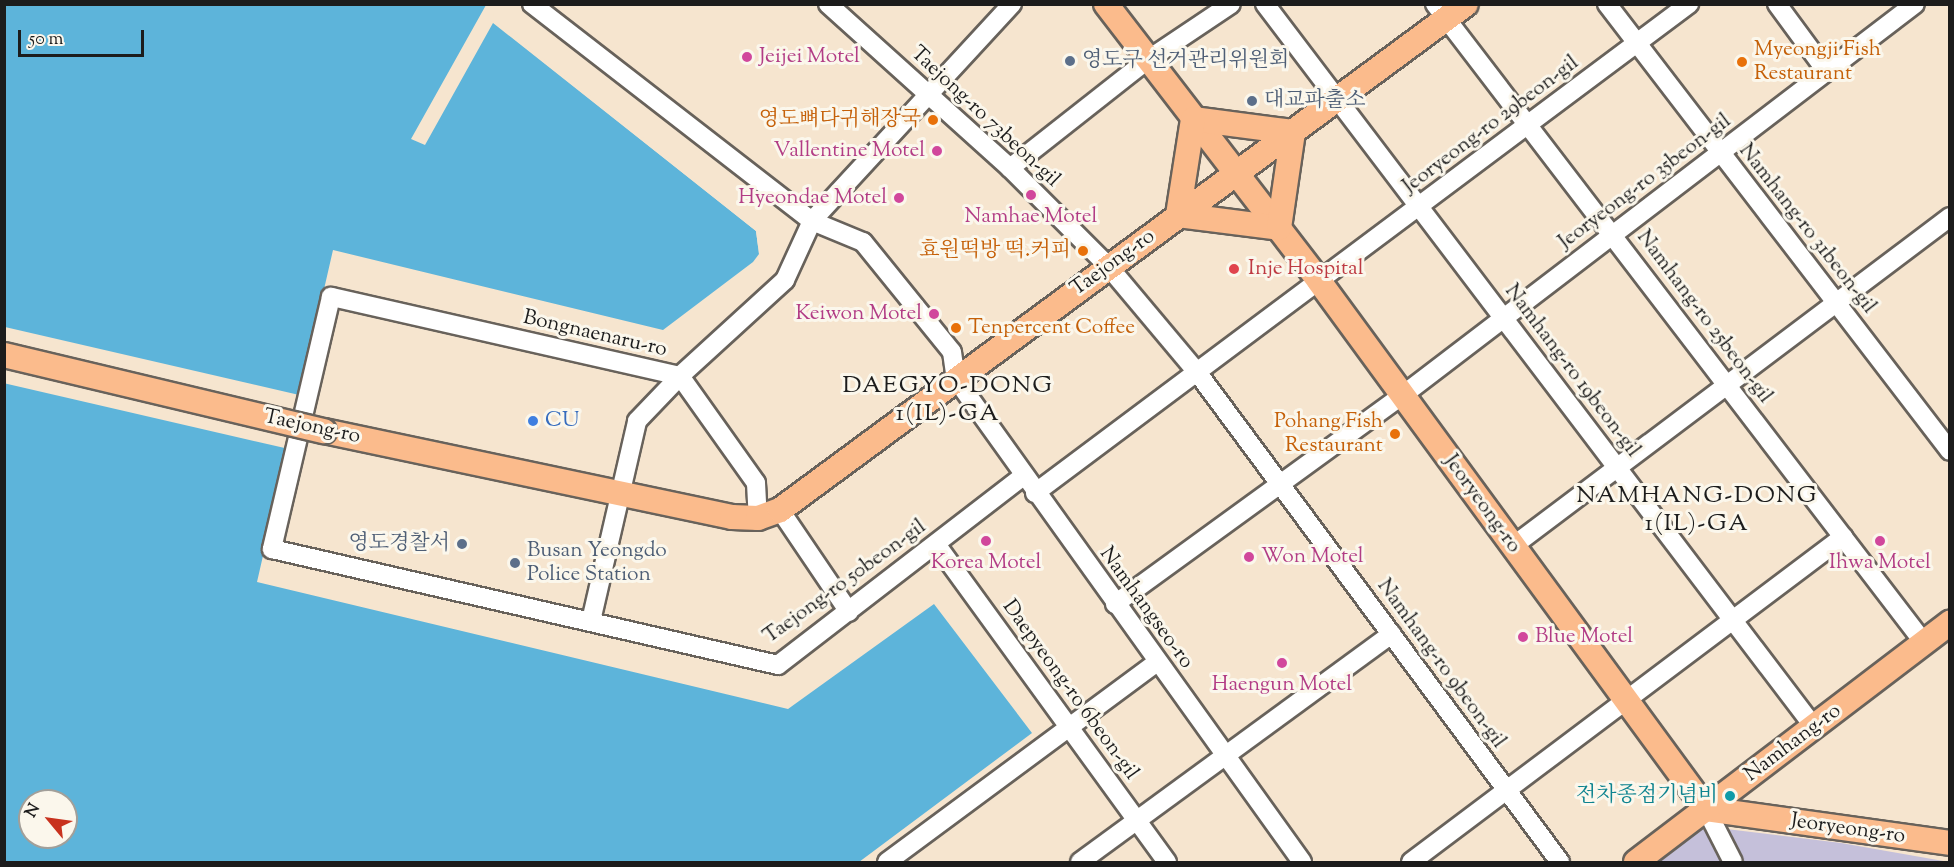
<!DOCTYPE html>
<html>
<head>
<meta charset="utf-8">
<style>
	body { margin:0 }
	#map { position:relative; width:1954px; height:867px; overflow:hidden; background:#f6e5cf; font-family:"Sorts Mill Goudy","Noto Serif KR",serif }
	div>[style] { position:absolute }
	[style*='--x'] { left:calc(var(--x)*1px); top:calc(var(--y)*1px); width:calc(var(--w)*1px); rotate:calc(var(--a)*1deg) }
	.industrial>* { inset:0; background:#c5c0da }
	.water>* { inset:0; background:#5db4da }
	.pier>* { inset:0; background:#f6e5cf; transform-origin:0 0 }
	.roads { filter:drop-shadow(2px 0 #68625b) drop-shadow(-2px 0 #68625b) drop-shadow(0 2px #68625b) drop-shadow(0 -2px #68625b) }
	.minor>* { height:18px; margin:-9px; padding:0 9px; transform-origin:9px; border-radius:9px; background:#fff }
	.major>* { height:24px; margin:-12px; padding:0 12px; transform-origin:12px; border-radius:12px; background:#fbbb8c }
	.bridges { filter:drop-shadow(2px 0 #68625b) drop-shadow(-2px 0 #68625b) drop-shadow(0 2px #68625b) drop-shadow(0 -2px #68625b) }
	.major-bridge>* { height:24px; margin:-12px; padding:0 12px; transform-origin:12px; border-radius:12px; background:#fbbb8c }
	.dots>* { width:16px; height:16px; translate:-50% -50%; box-sizing:border-box; border:3px solid #fbf7ec; border-radius:50% }
	span { translate:-50% -50%; white-space:nowrap; text-align:center; line-height:1.15; -webkit-text-stroke:6px #fbf7ec; paint-order:stroke }
	.food-label { font-size:21px; color:#c56008 }
	.left { translate:0 -50%; text-align:left }
	.right { translate:-100% -50%; text-align:right }
	.hotel-label { font-size:21px; color:#b23c85 }
	.service-label { font-size:21px; color:#4e5e75 }
	.street-label { font-size:21px; color:#1c1c1c }
	.health-label { font-size:21px; color:#be3a42 }
	.shop-label { font-size:21px; color:#366cbe }
	.culture-label { font-size:21px; color:#0d838f }
	.quarter-label { font-size:24px; color:#1c1c1c; letter-spacing:1.5px }
	.frame { position:absolute; inset:0; border:6px solid #1c1c1c; pointer-events:none }
	.north { position:absolute; left:18px; top:789px; width:60px; height:60px; box-sizing:border-box; background:#fbf7ec; border:2px solid #a29f99; border-radius:50%; rotate:299deg; font-size:16px; font-weight:700; line-height:24px; text-align:center; color:#1c1c1c }
	.north::after { content:''; display:block; margin:auto; width:21px; height:27px; background:#c8321e; clip-path:polygon(50% 0,100% 100%,50% 72%,0 100%) }
	.scale { position:absolute; left:18px; top:30px; width:126px; height:27px; box-sizing:border-box; border:3px solid #1c1c1c; border-top:0; padding-left:8px; font-size:18px; line-height:21px; white-space:nowrap; color:#1c1c1c; -webkit-text-stroke:4px #fbf7ec; paint-order:stroke }
</style>
</head>
<body>
<div id="map">
	<div class="industrial">
		<div style="clip-path:polygon(1702px 826px,1841px 843px,1949px 862px,1655px 862px)"></div>
	</div>
	<div class="water">
		<div style="clip-path:polygon(evenodd,5px 5px,488px 5px,493px 22px,756px 231px,759px 254px,753px 262px,663px 330px,333px 250px,257px 582px,788px 709px,934px 604px,1032px 733px,859px 862px,5px 862px,5px 5px,30px 801px,66px 801px,66px 837px,30px 837px,30px 801px)"></div>
	</div>
	<div class="pier">
		<div style="clip-path:polygon(486px 5px,491px 5px,495px 20px,758px 229px,759px 254px,756px 231px,493px 23px,425px 145px,411px 139px)"></div>
		<div style="left:5px;top:327px;width:302px;height:55px;rotate:13deg"></div>
	</div>
	<div class="roads">
		<div class="minor">
			<div style="--x:532;--y:4;--w:354;--a:37.8"></div>
			<div style="--x:812;--y:221;--w:65;--a:114.6"></div>
			<div style="--x:785;--y:280;--w:142;--a:137.6"></div>
			<div style="--x:680;--y:376;--w:358;--a:-167.2"></div>
			<div style="--x:331;--y:297;--w:259;--a:103.2"></div>
			<div style="--x:272;--y:549;--w:519;--a:12.91"></div>
			<div style="--x:778;--y:665;--w:309;--a:-37.6"></div>
			<div style="--x:828;--y:4;--w:245;--a:42"></div>
			<div style="--x:1010;--y:168;--w:139;--a:45"></div>
			<div style="--x:1108;--y:266;--w:138;--a:50"></div>
			<div style="--x:1197;--y:372;--w:610;--a:53.47"></div>
			<div style="--x:1012;--y:4;--w:295;--a:132.7"></div>
			<div style="--x:812;--y:221;--w:55;--a:22.4"></div>
			<div style="--x:863;--y:242;--w:141;--a:51"></div>
			<div style="--x:952;--y:352;--w:27;--a:82"></div>
			<div style="--x:956;--y:379;--w:594;--a:54.38"></div>
			<div style="--x:1265;--y:4;--w:908;--a:52.79"></div>
			<div style="--x:1435;--y:4;--w:805;--a:52.57"></div>
			<div style="--x:1607;--y:4;--w:563;--a:52.5"></div>
			<div style="--x:1777;--y:4;--w:84;--a:53.7"></div>
			<div style="--x:1010;--y:168;--w:173;--a:-38.2"></div>
			<div style="--x:1146;--y:61;--w:102;--a:-33.8"></div>
			<div style="--x:1035;--y:493;--w:817;--a:-36.79"></div>
			<div style="--x:780;--y:510;--w:123;--a:55.9"></div>
			<div style="--x:936;--y:544;--w:393;--a:54"></div>
			<div style="--x:1513;--y:546;--w:547;--a:-36.97"></div>
			<div style="--x:1115;--y:604;--w:356;--a:-36"></div>
			<div style="--x:1403;--y:395;--w:644;--a:-37.37"></div>
			<div style="--x:591;--y:621;--w:205;--a:-77"></div>
			<div style="--x:637;--y:421;--w:62;--a:-46.3"></div>
			<div style="--x:680;--y:376;--w:131;--a:54.6"></div>
			<div style="--x:756;--y:483;--w:35;--a:87"></div>
			<div style="--x:1706;--y:809;--w:59;--a:63"></div>
			<div style="--x:887;--y:862;--w:336;--a:-36.5"></div>
			<div style="--x:1080;--y:862;--w:386;--a:-36.2"></div>
			<div style="--x:1411;--y:862;--w:541;--a:-36.95"></div>
		</div>
		<div class="major">
			<div style="--x:1106;--y:4;--w:349;--a:52.4"></div>
			<div style="--x:1319;--y:281;--w:655;--a:53.76"></div>
			<div style="--x:1706;--y:809;--w:246;--a:7.9"></div>
			<div style="--x:1193;--y:119;--w:101;--a:7.4"></div>
			<div style="--x:1178;--y:215;--w:102;--a:7.3"></div>
			<div style="--x:1178;--y:215;--w:97;--a:-81.1"></div>
			<div style="--x:1279;--y:228;--w:97;--a:-81.7"></div>
			<div style="--x:324;--y:431;--w:417;--a:11.9"></div>
			<div style="--x:732;--y:517;--w:26;--a:2"></div>
			<div style="--x:758;--y:518;--w:23;--a:-20"></div>
			<div style="--x:780;--y:510;--w:852;--a:-36.41"></div>
			<div style="--x:1636;--y:862;--w:395;--a:-37.3"></div>
		</div>
	</div>
	<div class="bridges">
		<div class="major-bridge">
			<div style="--x:4;--y:355;--w:329;--a:13.4"></div>
		</div>
	</div>
	<div class="dots">
		<div style="left:747px;top:57px;background:#d1479c"></div>
		<div style="left:1070px;top:61px;background:#5c6f8a"></div>
		<div style="left:1742px;top:62px;background:#e8710a"></div>
		<div style="left:1252px;top:101px;background:#5c6f8a"></div>
		<div style="left:933px;top:120px;background:#e8710a"></div>
		<div style="left:937px;top:151px;background:#d1479c"></div>
		<div style="left:1031px;top:195px;background:#d1479c"></div>
		<div style="left:899px;top:198px;background:#d1479c"></div>
		<div style="left:1083px;top:251px;background:#e8710a"></div>
		<div style="left:1234px;top:269px;background:#e0444e"></div>
		<div style="left:934px;top:314px;background:#d1479c"></div>
		<div style="left:956px;top:328px;background:#e8710a"></div>
		<div style="left:533px;top:421px;background:#3f7fe0"></div>
		<div style="left:1395px;top:434px;background:#e8710a"></div>
		<div style="left:986px;top:541px;background:#d1479c"></div>
		<div style="left:1880px;top:541px;background:#d1479c"></div>
		<div style="left:462px;top:544px;background:#5c6f8a"></div>
		<div style="left:1249px;top:557px;background:#d1479c"></div>
		<div style="left:515px;top:563px;background:#5c6f8a"></div>
		<div style="left:1523px;top:637px;background:#d1479c"></div>
		<div style="left:1282px;top:663px;background:#d1479c"></div>
		<div style="left:1730px;top:796px;background:#0f9aa8"></div>
	</div>
	<div class="food-label">
		<span class="left" style="left:1754px;top:62px">Myeongji Fish<br>Restaurant</span>
		<span class="right" style="left:921px;top:120px">영도뼈다귀해장국</span>
		<span class="right" style="left:1071px;top:251px">효원떡방 떡.커피</span>
		<span class="left" style="left:968px;top:328px">Tenpercent Coffee</span>
		<span class="right" style="left:1383px;top:434px">Pohang Fish<br>Restaurant</span>
	</div>
	<div class="hotel-label">
		<span class="left" style="left:759px;top:57px">Jeijei Motel</span>
		<span class="right" style="left:925px;top:151px">Vallentine Motel</span>
		<span class="right" style="left:887px;top:198px">Hyeondae Motel</span>
		<span style="left:1031px;top:217px">Namhae Motel</span>
		<span class="right" style="left:922px;top:314px">Keiwon Motel</span>
		<span class="left" style="left:1261px;top:557px">Won Motel</span>
		<span style="left:986px;top:563px">Korea Motel</span>
		<span style="left:1880px;top:563px">Ihwa Motel</span>
		<span class="left" style="left:1535px;top:637px">Blue Motel</span>
		<span style="left:1282px;top:685px">Haengun Motel</span>
	</div>
	<div class="service-label">
		<span class="left" style="left:1082px;top:61px">영도구 선거관리위원회</span>
		<span class="left" style="left:1264px;top:101px">대교파출소</span>
		<span class="right" style="left:450px;top:544px">영도경찰서</span>
		<span class="left" style="left:527px;top:563px">Busan Yeongdo<br>Police Station</span>
	</div>
	<div class="street-label">
		<span style="left:985px;top:117px;rotate:43deg">Taejong-ro 73beon-gil</span>
		<span style="left:1491px;top:125px;rotate:-37deg">Jeoryeong-ro 29beon-gil</span>
		<span style="left:1645px;top:182px;rotate:-37deg">Jeoryeong-ro 35beon-gil</span>
		<span style="left:1807px;top:229px;rotate:52deg">Namhang-ro 31beon-gil</span>
		<span style="left:1113px;top:263px;rotate:-36deg">Taejong-ro</span>
		<span style="left:1704px;top:317px;rotate:53deg">Namhang-ro 25beon-gil</span>
		<span style="left:595px;top:334px;rotate:13deg">Bongnaenaru-ro</span>
		<span style="left:1572px;top:371px;rotate:53deg">Namhang-ro 19beon-gil</span>
		<span style="left:312px;top:427px;rotate:12deg">Taejong-ro</span>
		<span style="left:1482px;top:504px;rotate:54deg">Jeoryeong-ro</span>
		<span style="left:845px;top:582px;rotate:-36deg">Taejong-ro 50beon-gil</span>
		<span style="left:1146px;top:608px;rotate:54deg">Namhangseo-ro</span>
		<span style="left:1441px;top:664px;rotate:54deg">Namhang-ro 9beon-gil</span>
		<span style="left:1070px;top:690px;rotate:54deg">Daepyeong-ro 6beon-gil</span>
		<span style="left:1793px;top:743px;rotate:-37deg">Namhang-ro</span>
		<span style="left:1848px;top:829px;rotate:8deg">Jeoryeong-ro</span>
	</div>
	<div class="health-label">
		<span class="left" style="left:1248px;top:269px">Inje Hospital</span>
	</div>
	<div class="shop-label">
		<span class="left" style="left:545px;top:421px">CU</span>
	</div>
	<div class="culture-label">
		<span class="right" style="left:1718px;top:796px">전차종점기념비</span>
	</div>
	<div class="quarter-label">
		<span style="left:948px;top:401px">DAEGYO-DONG<br>1(IL)-GA</span>
		<span style="left:1697px;top:511px">NAMHANG-DONG<br>1(IL)-GA</span>
	</div>
	<div class="frame"></div>
	<div class="north">N</div>
	<div class="scale">50 m</div>
</div>
</body>
</html>
